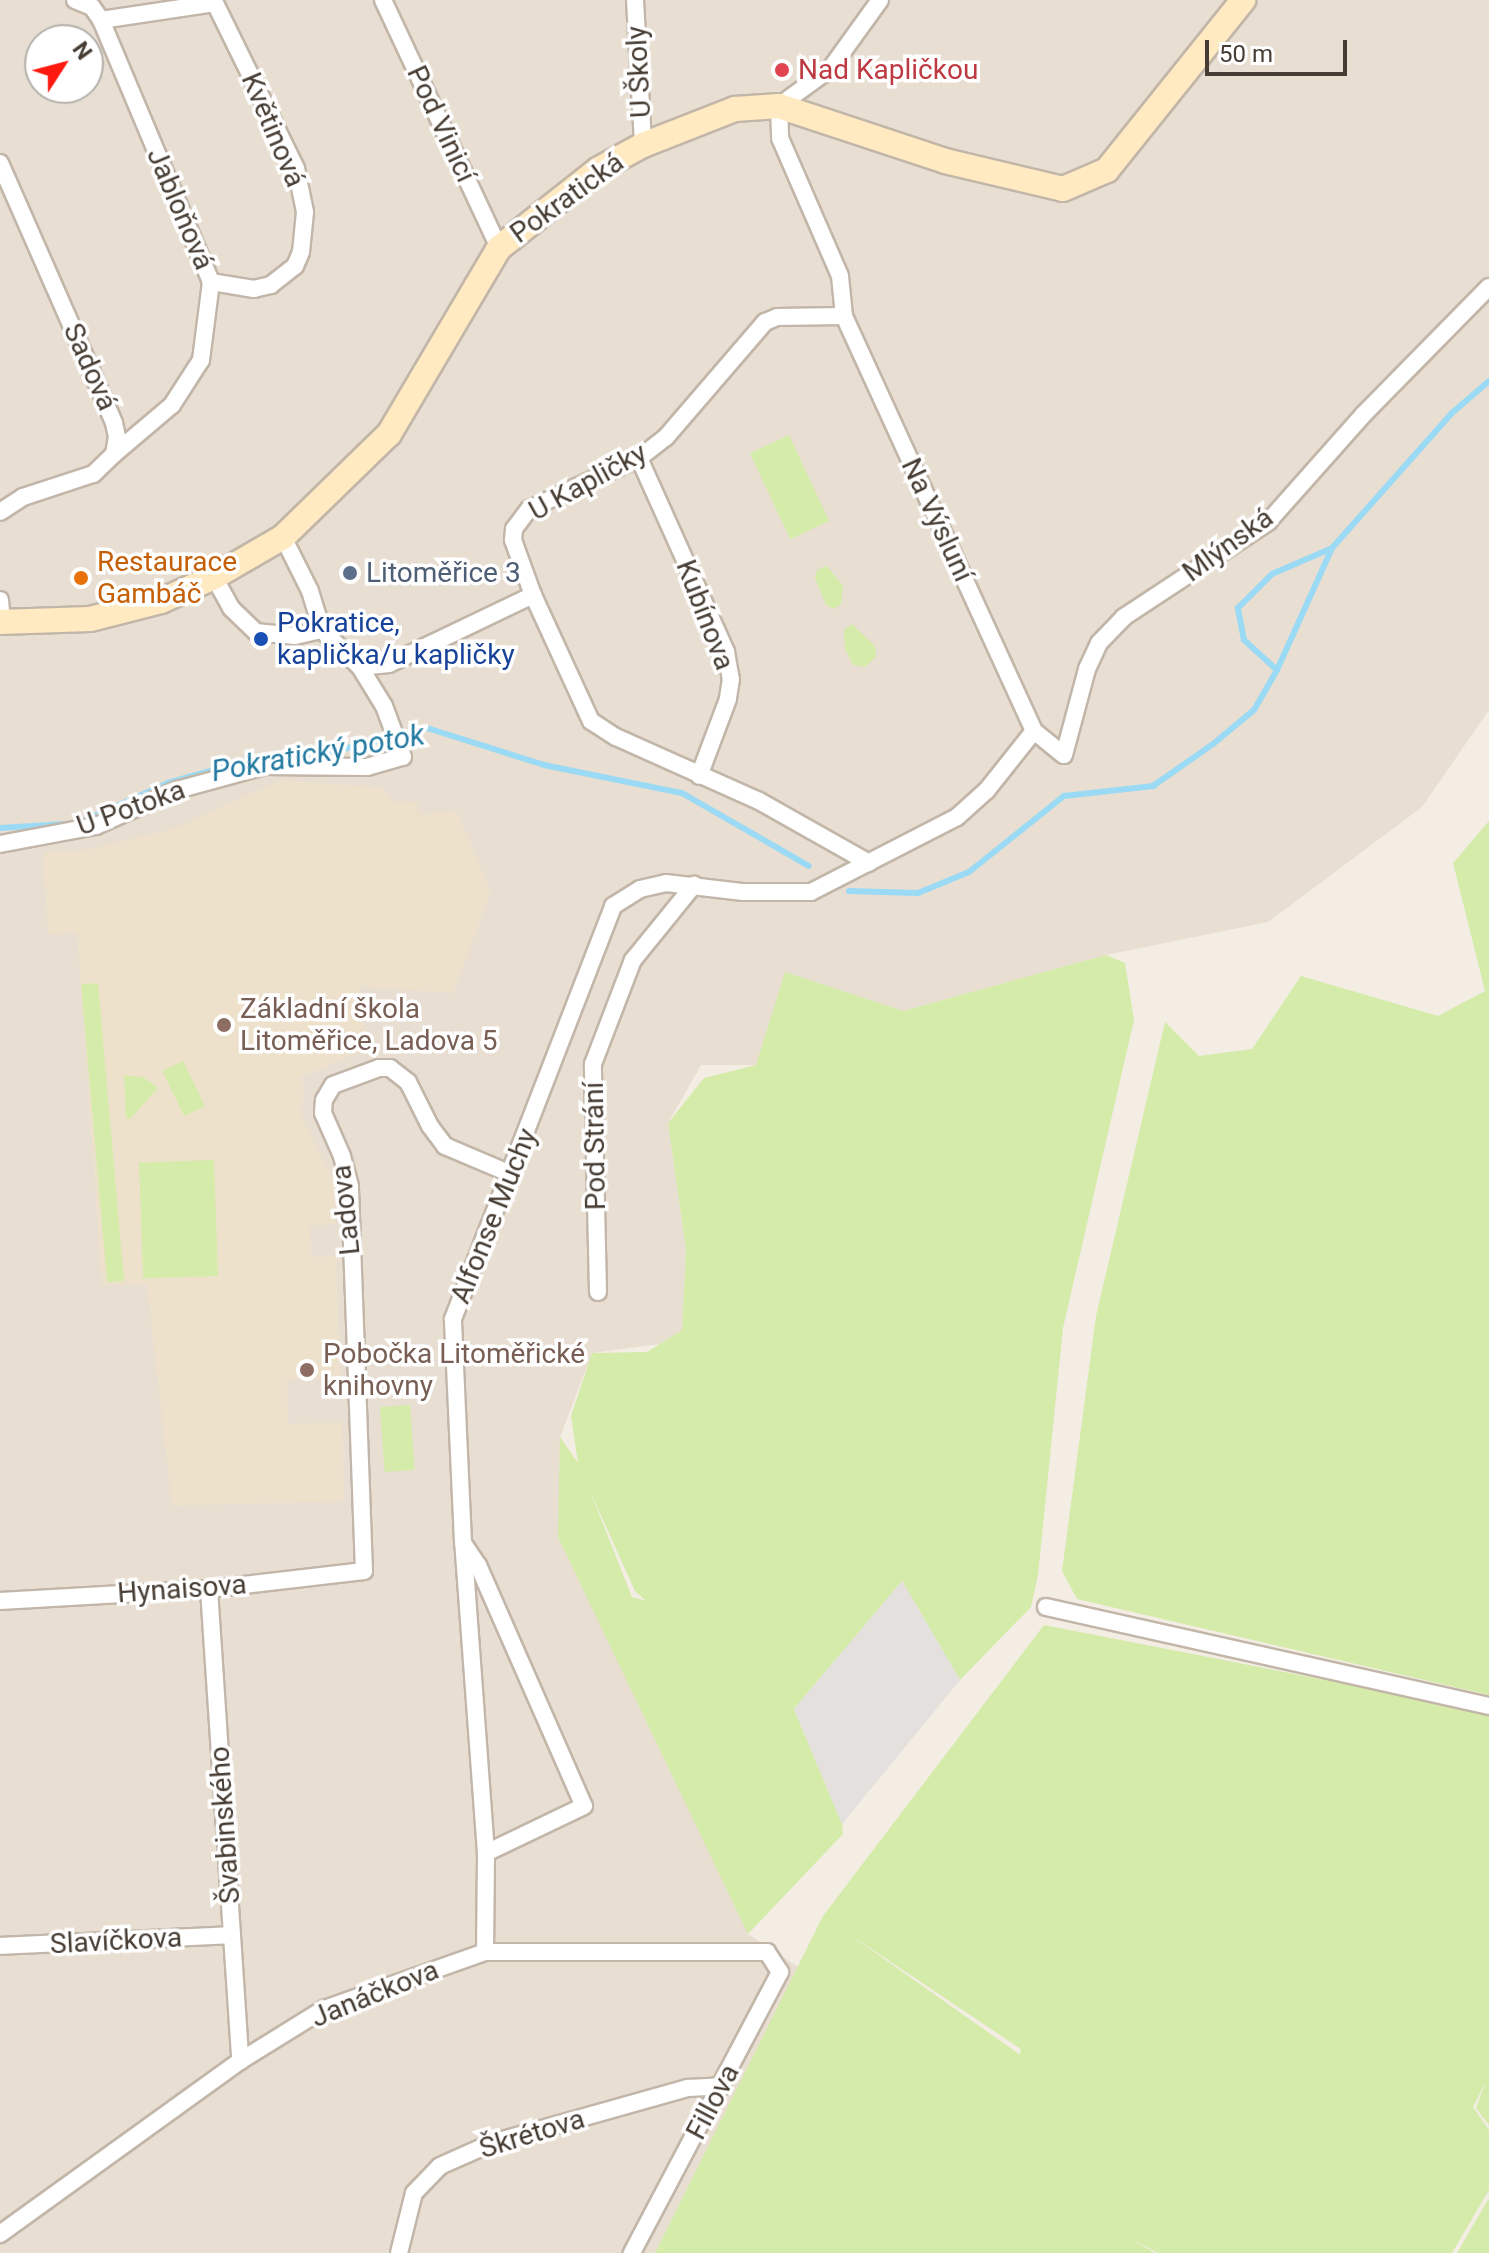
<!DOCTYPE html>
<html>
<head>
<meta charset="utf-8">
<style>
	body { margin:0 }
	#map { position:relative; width:1489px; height:2253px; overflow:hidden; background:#f3ede4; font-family:Roboto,sans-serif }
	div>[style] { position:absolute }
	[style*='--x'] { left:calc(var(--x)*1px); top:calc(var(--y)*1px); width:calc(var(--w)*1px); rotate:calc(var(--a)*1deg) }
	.residential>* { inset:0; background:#e8ded1 }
	.education>* { inset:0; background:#eee1cc }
	.green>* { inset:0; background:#d5eba9; transform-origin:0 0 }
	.parking>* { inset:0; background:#e3e0dd }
	.stream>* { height:6px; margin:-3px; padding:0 3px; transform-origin:3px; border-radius:3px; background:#9bdaf5 }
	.roads { filter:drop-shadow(2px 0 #c2b6a9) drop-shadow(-2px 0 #c2b6a9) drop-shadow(0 2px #c2b6a9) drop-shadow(0 -2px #c2b6a9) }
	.street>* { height:16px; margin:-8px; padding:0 8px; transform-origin:8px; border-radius:8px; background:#fff }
	.secondary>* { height:24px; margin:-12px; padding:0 12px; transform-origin:12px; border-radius:12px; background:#ffeac2 }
	.dots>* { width:22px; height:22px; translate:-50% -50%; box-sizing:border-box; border:4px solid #fff; border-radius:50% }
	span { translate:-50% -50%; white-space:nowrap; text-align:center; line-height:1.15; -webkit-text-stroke:7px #fff; paint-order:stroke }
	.health-label { font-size:28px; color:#be3a42 }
	.left { translate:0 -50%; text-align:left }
	.street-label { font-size:28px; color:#463c33 }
	.food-label { font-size:28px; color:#c56008 }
	.service-label { font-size:28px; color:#4e5e75 }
	.transit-label { font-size:28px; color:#164399 }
	.education-label { font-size:28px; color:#785e54 }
	.water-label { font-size:30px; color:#2279a0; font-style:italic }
	.north { position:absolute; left:24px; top:24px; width:80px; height:80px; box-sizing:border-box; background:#fff; border:2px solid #b5b1ad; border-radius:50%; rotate:54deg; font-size:22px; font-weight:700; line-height:32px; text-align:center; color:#463c33 }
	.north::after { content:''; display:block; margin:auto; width:28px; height:36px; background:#ff190f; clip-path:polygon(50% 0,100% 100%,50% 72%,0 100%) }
	.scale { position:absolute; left:1205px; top:40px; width:142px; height:36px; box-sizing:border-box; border:4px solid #463c33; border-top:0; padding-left:10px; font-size:24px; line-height:28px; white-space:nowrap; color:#463c33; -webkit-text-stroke:6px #fff; paint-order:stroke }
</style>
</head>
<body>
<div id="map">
	<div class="residential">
		<div style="clip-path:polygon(evenodd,0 0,1489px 0,1489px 710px,1422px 807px,1268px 922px,1106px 955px,903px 1011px,756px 1065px,701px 1065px,668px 1123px,686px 1250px,682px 1330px,660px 1344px,592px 1353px,560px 1437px,748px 1934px,800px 1968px,655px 2253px,0 2253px,0 0,40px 40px,88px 40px,88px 88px,40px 88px,40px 40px)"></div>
	</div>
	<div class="education">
		<div style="clip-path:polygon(282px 780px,381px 788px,395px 803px,417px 802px,418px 814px,457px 812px,491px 892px,453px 993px,360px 986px,358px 1003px,370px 1047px,300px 1078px,304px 1086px,302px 1106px,298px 1108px,334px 1183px,336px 1224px,310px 1226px,311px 1257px,336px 1256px,340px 1377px,287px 1379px,288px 1424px,342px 1422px,344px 1501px,172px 1506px,147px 1284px,102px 1285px,77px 932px,48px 934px,43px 852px,83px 851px,173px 829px)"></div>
	</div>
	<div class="green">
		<div style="left:789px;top:435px;width:95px;height:43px;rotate:65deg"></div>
		<div style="clip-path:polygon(827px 566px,843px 586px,841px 604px,834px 609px,826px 605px,815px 578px,817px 570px)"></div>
		<div style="clip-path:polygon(852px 624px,875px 646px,876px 657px,865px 667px,853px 665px,845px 649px,844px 630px)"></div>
		<div style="clip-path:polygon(1489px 821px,1489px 1695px,1077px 1599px,1062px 1571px,1096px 1316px,1165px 1022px,1199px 1056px,1252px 1049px,1301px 976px,1438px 1016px,1485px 991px,1453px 863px)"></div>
		<div style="clip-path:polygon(evenodd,1106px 955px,1125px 963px,1134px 1020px,1063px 1328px,1038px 1575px,1031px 1607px,960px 1680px,902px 1581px,794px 1709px,842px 1824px,843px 1834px,748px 1934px,558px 1537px,560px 1437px,578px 1463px,571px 1416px,592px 1353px,647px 1352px,682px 1330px,686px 1250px,668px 1123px,704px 1078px,756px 1065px,785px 972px,903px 1011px,1106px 955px,590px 1491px,635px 1591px,646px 1601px,632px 1597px,590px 1491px)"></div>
		<div style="left:98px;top:983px;width:299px;height:17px;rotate:85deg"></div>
		<div style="left:183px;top:1061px;width:50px;height:23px;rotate:64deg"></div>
		<div style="clip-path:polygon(124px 1075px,143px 1077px,158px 1088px,130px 1119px,126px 1118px)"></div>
		<div style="left:214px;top:1160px;width:116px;height:75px;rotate:88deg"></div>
		<div style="left:410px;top:1405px;width:65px;height:30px;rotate:86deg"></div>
		<div style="clip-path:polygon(evenodd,1044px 1625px,1489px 1712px,1489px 2125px,1476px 2108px,1486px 2081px,1473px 2107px,1489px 2130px,1489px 2190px,1452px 2253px,1158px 2253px,1128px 2237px,1155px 2253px,655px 2253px,823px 1916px,1044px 1625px,846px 1932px,1021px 2049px,1020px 2054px,1019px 2054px,846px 1932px)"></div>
		<div style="clip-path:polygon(1489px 2198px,1489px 2253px,1457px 2253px)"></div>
	</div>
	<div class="parking">
		<div style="clip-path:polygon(902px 1581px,960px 1680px,842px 1824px,794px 1709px)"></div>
	</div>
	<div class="stream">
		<div style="--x:1277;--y:670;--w:45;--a:-137.7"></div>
		<div style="--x:1244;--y:640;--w:33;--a:-101"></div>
		<div style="--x:1238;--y:608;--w:48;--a:-45"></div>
		<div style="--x:1272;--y:574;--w:65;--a:-23.4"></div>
		<div style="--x:81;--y:822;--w:95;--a:-24.1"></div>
		<div style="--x:168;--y:783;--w:98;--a:-16"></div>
		<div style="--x:262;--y:756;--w:61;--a:-1.9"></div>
		<div style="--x:323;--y:754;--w:107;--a:-14"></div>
		<div style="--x:427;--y:728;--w:123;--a:17.5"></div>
		<div style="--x:544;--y:765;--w:141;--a:11.5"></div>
		<div style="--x:682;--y:793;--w:146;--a:29.9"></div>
		<div style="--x:0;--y:828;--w:66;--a:-3.5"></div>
		<div style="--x:849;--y:891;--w:69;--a:1.7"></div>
		<div style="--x:918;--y:893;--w:55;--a:-22.4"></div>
		<div style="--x:969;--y:872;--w:122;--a:-38.7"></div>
		<div style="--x:1064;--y:796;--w:90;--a:-6.4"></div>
		<div style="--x:1153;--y:786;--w:73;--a:-35"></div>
		<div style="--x:1213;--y:744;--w:53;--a:-39.7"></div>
		<div style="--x:1254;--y:710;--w:46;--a:-60.1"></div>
		<div style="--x:1277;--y:670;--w:134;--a:-65.7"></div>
		<div style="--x:1332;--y:548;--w:181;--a:-48.4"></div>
		<div style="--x:1452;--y:413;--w:49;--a:-40.9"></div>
	</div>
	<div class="roads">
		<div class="street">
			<div style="--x:75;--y:0;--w:18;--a:22"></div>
			<div style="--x:92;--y:7;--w:16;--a:55"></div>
			<div style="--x:101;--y:20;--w:284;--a:67.2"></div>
			<div style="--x:211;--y:282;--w:79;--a:97.3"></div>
			<div style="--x:201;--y:360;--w:54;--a:122.8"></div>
			<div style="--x:172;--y:405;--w:76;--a:139.8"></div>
			<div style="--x:383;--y:0;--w:274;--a:64.9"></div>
			<div style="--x:635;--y:0;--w:145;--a:86.8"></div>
			<div style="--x:880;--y:0;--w:84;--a:125.8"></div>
			<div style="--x:831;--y:68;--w:64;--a:143.8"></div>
			<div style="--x:779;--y:106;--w:32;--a:88"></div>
			<div style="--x:780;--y:138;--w:150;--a:66.5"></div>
			<div style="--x:840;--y:276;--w:40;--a:84.3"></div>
			<div style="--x:844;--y:316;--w:456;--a:65.4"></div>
			<div style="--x:1034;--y:731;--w:38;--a:39"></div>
			<div style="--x:1064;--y:755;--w:89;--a:-75"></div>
			<div style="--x:1087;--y:669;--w:29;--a:-65"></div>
			<div style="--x:1099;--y:643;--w:36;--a:-46"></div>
			<div style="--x:1124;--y:617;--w:173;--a:-33.4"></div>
			<div style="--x:1268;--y:522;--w:144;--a:-48.4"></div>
			<div style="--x:1364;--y:414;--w:178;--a:-45.5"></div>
			<div style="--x:101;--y:20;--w:115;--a:-8.5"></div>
			<div style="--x:215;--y:3;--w:184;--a:63.9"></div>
			<div style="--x:296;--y:168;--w:45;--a:78.4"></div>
			<div style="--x:305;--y:212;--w:40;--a:95.7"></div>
			<div style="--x:301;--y:252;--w:15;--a:113"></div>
			<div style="--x:295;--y:266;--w:31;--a:142"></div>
			<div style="--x:271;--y:285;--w:17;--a:167"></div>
			<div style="--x:254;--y:289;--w:44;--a:-170.8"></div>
			<div style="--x:0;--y:163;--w:284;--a:66.3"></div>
			<div style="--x:114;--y:423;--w:14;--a:78"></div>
			<div style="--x:117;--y:437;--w:17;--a:100"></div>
			<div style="--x:114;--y:454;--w:29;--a:136"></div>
			<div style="--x:93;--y:474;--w:74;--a:161.8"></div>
			<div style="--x:23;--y:497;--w:27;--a:147"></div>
			<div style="--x:844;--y:316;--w:67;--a:179.1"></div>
			<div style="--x:777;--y:317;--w:13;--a:157"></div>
			<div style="--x:765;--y:322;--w:152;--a:130.7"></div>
			<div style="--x:666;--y:437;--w:34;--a:142"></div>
			<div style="--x:639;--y:458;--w:121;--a:155.1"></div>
			<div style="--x:529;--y:509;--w:25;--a:127"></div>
			<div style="--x:514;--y:529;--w:11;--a:95"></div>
			<div style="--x:513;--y:540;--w:59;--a:70"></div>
			<div style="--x:533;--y:595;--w:139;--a:65.3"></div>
			<div style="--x:591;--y:721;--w:30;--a:33"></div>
			<div style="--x:616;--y:737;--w:157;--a:24.1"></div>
			<div style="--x:759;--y:801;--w:126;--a:29.4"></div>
			<div style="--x:639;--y:458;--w:213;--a:65.8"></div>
			<div style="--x:726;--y:652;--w:27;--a:80"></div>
			<div style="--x:731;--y:679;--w:20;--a:99"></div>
			<div style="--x:728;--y:699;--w:82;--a:110.6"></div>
			<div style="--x:283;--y:537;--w:60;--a:63.4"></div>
			<div style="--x:310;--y:591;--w:41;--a:72.9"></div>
			<div style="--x:322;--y:630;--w:53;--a:44.2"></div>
			<div style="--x:360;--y:667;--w:29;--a:-6"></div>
			<div style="--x:389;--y:664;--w:160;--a:-25.6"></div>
			<div style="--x:214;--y:577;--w:35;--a:61"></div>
			<div style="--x:231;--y:608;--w:35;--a:44"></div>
			<div style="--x:256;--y:632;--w:39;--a:6"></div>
			<div style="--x:295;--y:636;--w:28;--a:-13"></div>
			<div style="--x:0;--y:600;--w:22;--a:85"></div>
			<div style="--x:0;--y:844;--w:98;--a:-10.6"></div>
			<div style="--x:96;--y:826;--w:89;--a:-24"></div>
			<div style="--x:177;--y:790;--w:91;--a:-15.3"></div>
			<div style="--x:265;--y:766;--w:102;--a:0.6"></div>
			<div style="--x:367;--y:767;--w:37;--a:-16"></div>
			<div style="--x:403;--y:757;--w:54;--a:-110.4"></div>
			<div style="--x:384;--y:706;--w:46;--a:-121.6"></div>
			<div style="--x:598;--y:1292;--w:228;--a:-91.3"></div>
			<div style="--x:593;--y:1064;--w:111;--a:-69"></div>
			<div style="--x:633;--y:960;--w:97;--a:-50.9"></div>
			<div style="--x:463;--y:1543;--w:27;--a:56"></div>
			<div style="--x:478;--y:1565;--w:263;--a:66.3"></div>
			<div style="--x:584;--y:1806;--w:109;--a:154.4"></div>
			<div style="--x:209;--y:1589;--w:473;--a:86.2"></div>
			<div style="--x:0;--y:1601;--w:209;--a:-3.3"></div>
			<div style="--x:209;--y:1589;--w:156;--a:-6.6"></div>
			<div style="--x:364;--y:1571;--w:385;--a:-92.1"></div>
			<div style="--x:350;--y:1186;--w:31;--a:-105"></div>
			<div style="--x:342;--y:1156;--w:47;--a:-113.8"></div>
			<div style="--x:323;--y:1113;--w:13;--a:-86"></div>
			<div style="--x:324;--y:1100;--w:17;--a:-59"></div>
			<div style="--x:333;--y:1085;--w:49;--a:-20.3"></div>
			<div style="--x:379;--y:1068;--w:11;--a:0"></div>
			<div style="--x:390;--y:1068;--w:23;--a:38"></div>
			<div style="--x:408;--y:1082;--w:49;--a:63.4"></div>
			<div style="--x:430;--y:1126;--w:25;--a:53"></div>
			<div style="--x:445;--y:1146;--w:72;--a:23"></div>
			<div style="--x:1046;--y:1607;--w:454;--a:12.6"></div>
			<div style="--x:0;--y:1946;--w:232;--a:-2.7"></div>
			<div style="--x:485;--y:1952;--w:99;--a:-89.4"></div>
			<div style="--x:486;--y:1853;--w:312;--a:-94.2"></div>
			<div style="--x:463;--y:1542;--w:223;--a:-92.6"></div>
			<div style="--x:453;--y:1319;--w:443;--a:-68.8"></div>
			<div style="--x:613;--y:906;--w:32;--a:-32"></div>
			<div style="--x:640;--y:889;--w:27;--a:-13"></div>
			<div style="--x:666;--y:883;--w:78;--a:6.7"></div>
			<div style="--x:743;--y:892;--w:68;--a:0"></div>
			<div style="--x:811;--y:892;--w:164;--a:-27.2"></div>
			<div style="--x:957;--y:817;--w:40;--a:-42"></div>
			<div style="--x:987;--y:790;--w:75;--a:-51.5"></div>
			<div style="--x:0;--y:2234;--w:296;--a:-35.8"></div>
			<div style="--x:240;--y:2061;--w:99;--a:-31.8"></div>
			<div style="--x:324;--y:2009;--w:171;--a:-19.5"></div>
			<div style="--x:485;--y:1952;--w:282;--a:0"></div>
			<div style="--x:767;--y:1952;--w:24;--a:57"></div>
			<div style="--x:780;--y:1972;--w:318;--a:117.8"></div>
			<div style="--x:399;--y:2253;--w:62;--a:-76"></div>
			<div style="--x:414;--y:2193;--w:37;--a:-46"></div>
			<div style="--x:440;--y:2166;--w:57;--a:-23.9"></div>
			<div style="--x:492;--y:2143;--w:204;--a:-15.7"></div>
			<div style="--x:688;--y:2088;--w:34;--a:-3"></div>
		</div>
		<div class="secondary">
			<div style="--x:0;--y:622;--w:90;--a:-1.9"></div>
			<div style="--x:90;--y:619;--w:73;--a:-14.2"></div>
			<div style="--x:161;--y:601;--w:58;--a:-24.4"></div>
			<div style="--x:214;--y:577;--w:80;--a:-30.1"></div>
			<div style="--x:283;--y:537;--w:148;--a:-44.2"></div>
			<div style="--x:389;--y:434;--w:216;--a:-59.4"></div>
			<div style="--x:499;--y:248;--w:127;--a:-38.3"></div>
			<div style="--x:599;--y:169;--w:50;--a:-28.6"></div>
			<div style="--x:643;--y:145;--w:99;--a:-21.4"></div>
			<div style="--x:735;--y:109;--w:44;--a:-3.9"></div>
			<div style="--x:779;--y:106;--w:175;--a:18.3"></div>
			<div style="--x:945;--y:161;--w:121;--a:13.3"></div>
			<div style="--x:1063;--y:189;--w:48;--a:-23.4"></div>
			<div style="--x:1107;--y:170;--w:218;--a:-51.3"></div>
		</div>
	</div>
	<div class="dots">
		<div style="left:782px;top:70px;background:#e0444e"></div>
		<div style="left:350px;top:573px;background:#5c6f8a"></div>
		<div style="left:81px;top:578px;background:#e8710a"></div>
		<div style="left:261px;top:639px;background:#1a4fb4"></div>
		<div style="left:224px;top:1025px;background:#8d6e63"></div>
		<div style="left:307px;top:1370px;background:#8d6e63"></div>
	</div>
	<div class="health-label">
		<span class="left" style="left:798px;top:70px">Nad Kapličkou</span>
	</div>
	<div class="street-label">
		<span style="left:639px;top:72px;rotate:-93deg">U Školy</span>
		<span style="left:441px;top:124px;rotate:65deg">Pod Vinicí</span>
		<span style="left:273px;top:130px;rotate:67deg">Květinová</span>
		<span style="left:567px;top:198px;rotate:-36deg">Pokratická</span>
		<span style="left:180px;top:209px;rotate:67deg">Jabloňová</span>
		<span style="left:90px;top:367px;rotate:66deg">Sadová</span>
		<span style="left:588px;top:482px;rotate:-29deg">U Kapličky</span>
		<span style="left:937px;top:520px;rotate:65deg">Na Výsluní</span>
		<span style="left:1228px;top:545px;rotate:-36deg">Mlýnská</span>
		<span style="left:705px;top:615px;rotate:69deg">Kubínova</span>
		<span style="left:131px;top:808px;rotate:-20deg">U Potoka</span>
		<span style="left:595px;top:1146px;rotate:-91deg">Pod Strání</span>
		<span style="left:346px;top:1210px;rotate:-96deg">Ladova</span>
		<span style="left:494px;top:1216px;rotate:-68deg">Alfonse Muchy</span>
		<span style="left:182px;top:1589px;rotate:-4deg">Hynaisova</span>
		<span style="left:225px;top:1825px;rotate:-94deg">Švabinského</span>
		<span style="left:116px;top:1941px;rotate:-3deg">Slavíčkova</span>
		<span style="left:375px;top:1994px;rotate:-22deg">Janáčkova</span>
		<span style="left:713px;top:2102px;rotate:-62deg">Fillova</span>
		<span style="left:532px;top:2134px;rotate:-17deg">Škrétova</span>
	</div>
	<div class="food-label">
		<span class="left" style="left:97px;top:578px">Restaurace<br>Gambáč</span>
	</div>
	<div class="service-label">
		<span class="left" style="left:366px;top:573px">Litoměřice 3</span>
	</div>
	<div class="transit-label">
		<span class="left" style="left:277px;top:639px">Pokratice,<br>kaplička/u kapličky</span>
	</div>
	<div class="education-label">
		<span class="left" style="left:240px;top:1025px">Základní škola<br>Litoměřice, Ladova 5</span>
		<span class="left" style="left:323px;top:1370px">Pobočka Litoměřické<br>knihovny</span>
	</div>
	<div class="water-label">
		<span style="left:318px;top:753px;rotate:-10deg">Pokratický potok</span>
	</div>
	<div class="north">N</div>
	<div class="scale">50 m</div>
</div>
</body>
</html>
